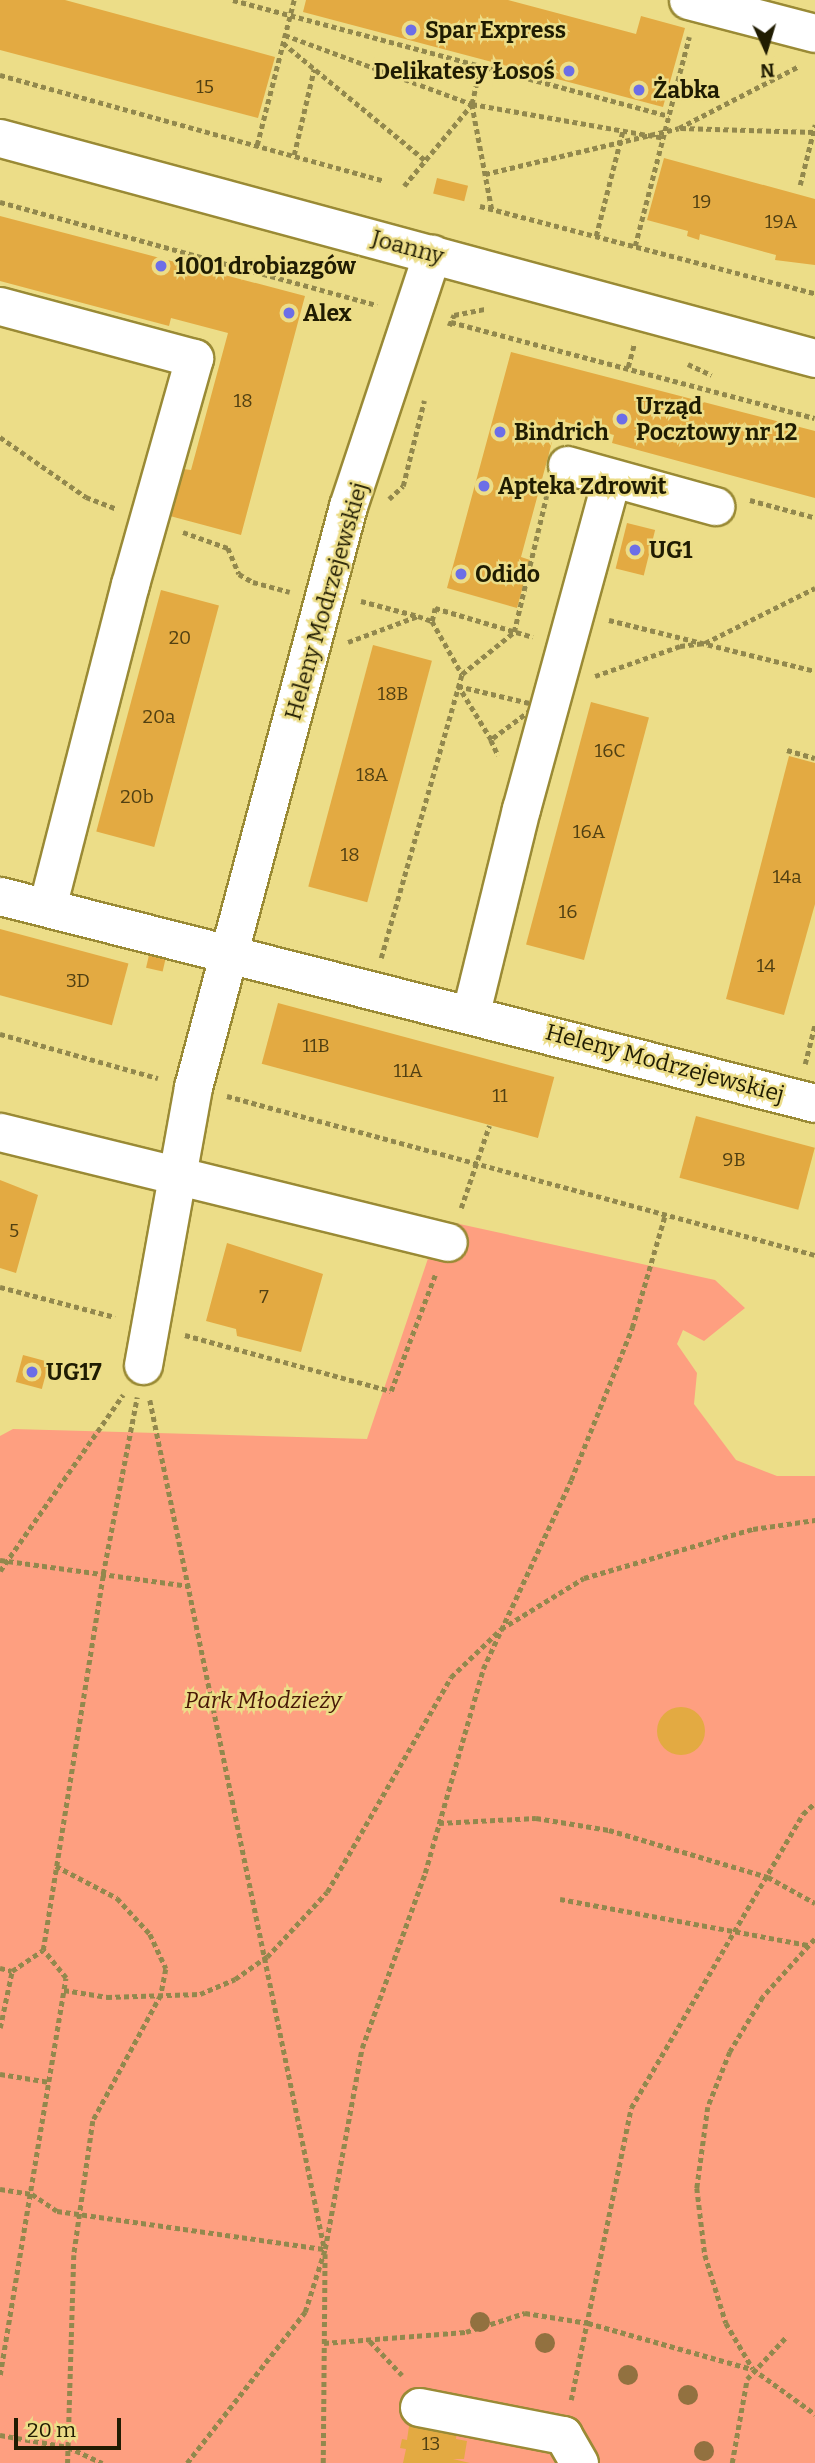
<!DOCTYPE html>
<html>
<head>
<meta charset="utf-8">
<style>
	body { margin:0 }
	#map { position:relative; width:815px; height:2463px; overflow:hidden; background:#ecdd88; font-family:Bitter,serif }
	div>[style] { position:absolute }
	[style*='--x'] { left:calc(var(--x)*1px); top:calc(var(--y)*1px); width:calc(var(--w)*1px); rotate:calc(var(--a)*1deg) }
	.green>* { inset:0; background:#fe9f80 }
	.building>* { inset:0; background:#e3aa42; transform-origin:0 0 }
	.round { border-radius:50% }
	.path>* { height:4.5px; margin-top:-2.25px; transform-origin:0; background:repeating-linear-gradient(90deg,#92884d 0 5px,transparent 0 8.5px) }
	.roads { filter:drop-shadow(2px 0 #9a8a35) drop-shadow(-2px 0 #9a8a35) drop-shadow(0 2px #9a8a35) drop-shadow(0 -2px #9a8a35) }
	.minor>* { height:37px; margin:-18.5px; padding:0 18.5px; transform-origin:18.5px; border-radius:18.5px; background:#fff }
	.trees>* { width:20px; height:20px; margin:-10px; border-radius:50%; background:#927140 }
	.dots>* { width:19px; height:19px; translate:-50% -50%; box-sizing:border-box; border:4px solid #ecdd88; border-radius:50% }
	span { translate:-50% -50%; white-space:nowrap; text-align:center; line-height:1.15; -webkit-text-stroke:5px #ecdd88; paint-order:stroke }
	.number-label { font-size:19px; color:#514012 }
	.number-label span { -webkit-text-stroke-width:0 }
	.poi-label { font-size:23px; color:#201c02; font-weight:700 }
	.left { translate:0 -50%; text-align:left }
	.right { translate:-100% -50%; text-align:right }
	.street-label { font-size:23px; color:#201c02 }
	.park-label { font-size:23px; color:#481806; font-style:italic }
	.north { position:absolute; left:731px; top:14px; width:70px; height:70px; -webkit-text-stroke:5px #ecdd88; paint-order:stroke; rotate:176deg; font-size:19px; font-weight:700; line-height:28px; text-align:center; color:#201c02 }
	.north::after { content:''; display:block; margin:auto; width:24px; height:32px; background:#201c02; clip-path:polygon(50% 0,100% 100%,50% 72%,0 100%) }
	.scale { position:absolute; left:14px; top:2418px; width:107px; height:32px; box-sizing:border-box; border:4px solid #201c02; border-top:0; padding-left:9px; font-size:21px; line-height:24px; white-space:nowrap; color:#201c02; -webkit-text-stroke:5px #ecdd88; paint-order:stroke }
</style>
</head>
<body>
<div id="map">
	<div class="green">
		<div style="clip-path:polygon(441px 1220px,715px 1280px,745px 1308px,704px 1341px,683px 1330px,677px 1344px,697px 1373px,694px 1404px,736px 1460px,777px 1476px,815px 1476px,815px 2463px,0 2463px,0 1436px,13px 1429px,367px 1439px)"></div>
	</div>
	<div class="building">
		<div style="clip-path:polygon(0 0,65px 0,275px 57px,258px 118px,0 50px)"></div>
		<div style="clip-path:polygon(306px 0,508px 0,636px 34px,641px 16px,685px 28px,663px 107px,303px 12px)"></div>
		<div style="clip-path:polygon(664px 158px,815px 199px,815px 265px,775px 260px,776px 255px,700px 234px,699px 240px,687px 236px,688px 231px,647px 220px)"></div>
		<div style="left:437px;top:178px;width:32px;height:16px;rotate:14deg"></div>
		<div style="clip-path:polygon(0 216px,305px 296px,241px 535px,170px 516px,183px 469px,191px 470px,228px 333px,171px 318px,169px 326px,0 281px)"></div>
		<div style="clip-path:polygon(511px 352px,815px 431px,815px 498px,612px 443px,614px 435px,558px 420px,521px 557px,530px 560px,517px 608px,447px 588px)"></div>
		<div style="left:627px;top:523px;width:29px;height:47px;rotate:14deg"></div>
		<div style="left:161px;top:590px;width:60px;height:250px;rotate:15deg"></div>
		<div style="left:373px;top:645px;width:61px;height:250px;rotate:15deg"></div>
		<div style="left:591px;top:702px;width:60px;height:251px;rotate:15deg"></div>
		<div style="clip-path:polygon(789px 756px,815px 763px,815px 904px,784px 1015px,726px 999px)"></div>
		<div style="left:0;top:929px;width:133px;height:64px;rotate:15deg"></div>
		<div style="left:149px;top:955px;width:17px;height:13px;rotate:13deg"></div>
		<div style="left:278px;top:1003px;width:286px;height:63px;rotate:15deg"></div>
		<div style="left:696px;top:1116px;width:123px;height:64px;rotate:15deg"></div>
		<div style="clip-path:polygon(0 1180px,38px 1195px,16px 1273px,0 1268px)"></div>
		<div style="clip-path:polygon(227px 1243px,323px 1274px,301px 1352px,237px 1336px,236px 1329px,206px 1321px)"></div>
		<div style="left:23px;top:1355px;width:27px;height:28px;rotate:15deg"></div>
		<div class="round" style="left:657px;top:1707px;width:48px;height:48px"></div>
		<div style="clip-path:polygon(410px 2419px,458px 2426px,456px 2439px,467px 2441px,464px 2459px,453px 2459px,470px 2463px,403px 2463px,406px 2449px,400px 2448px,402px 2439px,407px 2440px)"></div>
	</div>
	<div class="path">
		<div style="--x:233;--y:0;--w:451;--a:14.9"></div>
		<div style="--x:285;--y:35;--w:199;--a:20.3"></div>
		<div style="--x:472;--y:104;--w:195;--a:10"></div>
		<div style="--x:283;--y:43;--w:184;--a:39.5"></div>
		<div style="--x:481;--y:66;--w:39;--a:103"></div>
		<div style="--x:472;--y:104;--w:108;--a:79.3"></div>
		<div style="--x:0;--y:75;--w:399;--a:15.4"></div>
		<div style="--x:681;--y:128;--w:134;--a:1.7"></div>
		<div style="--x:257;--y:145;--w:150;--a:-75.7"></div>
		<div style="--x:294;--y:155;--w:88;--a:-76.9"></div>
		<div style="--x:485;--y:174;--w:199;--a:-13.3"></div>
		<div style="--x:679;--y:128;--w:133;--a:-27.3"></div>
		<div style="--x:800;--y:185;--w:62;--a:-76"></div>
		<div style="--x:404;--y:186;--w:107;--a:-50.3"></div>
		<div style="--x:0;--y:202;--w:391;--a:15.3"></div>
		<div style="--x:480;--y:206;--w:346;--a:14.6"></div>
		<div style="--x:596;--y:236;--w:109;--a:-75.7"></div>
		<div style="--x:635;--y:246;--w:216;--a:-75.5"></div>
		<div style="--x:451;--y:322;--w:376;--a:14.8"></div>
		<div style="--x:449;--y:326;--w:12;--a:-66"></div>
		<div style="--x:454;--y:315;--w:32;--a:-11"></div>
		<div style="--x:688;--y:364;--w:26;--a:25"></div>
		<div style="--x:628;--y:367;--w:24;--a:-75"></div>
		<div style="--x:0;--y:437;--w:105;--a:34.9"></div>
		<div style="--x:86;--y:497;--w:31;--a:21"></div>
		<div style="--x:389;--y:499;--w:19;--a:-43"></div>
		<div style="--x:403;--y:486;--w:88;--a:-76.1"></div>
		<div style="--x:750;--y:500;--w:65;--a:15.1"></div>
		<div style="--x:183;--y:532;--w:48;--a:19.6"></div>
		<div style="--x:228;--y:548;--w:28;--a:67"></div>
		<div style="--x:239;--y:574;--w:16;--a:30"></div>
		<div style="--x:253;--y:582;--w:38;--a:15"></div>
		<div style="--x:361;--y:601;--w:59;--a:14.7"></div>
		<div style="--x:609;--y:620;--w:212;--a:13.9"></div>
		<div style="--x:432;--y:621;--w:13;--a:-77"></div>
		<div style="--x:435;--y:608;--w:102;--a:16.5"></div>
		<div style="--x:348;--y:642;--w:75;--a:-20.4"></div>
		<div style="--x:418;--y:616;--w:15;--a:20"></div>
		<div style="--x:432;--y:621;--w:61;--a:60.5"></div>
		<div style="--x:595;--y:676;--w:90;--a:-19.4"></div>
		<div style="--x:680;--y:646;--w:25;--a:-7"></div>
		<div style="--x:705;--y:643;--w:123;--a:-26.6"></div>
		<div style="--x:458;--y:686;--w:82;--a:13.4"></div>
		<div style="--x:538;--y:705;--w:59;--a:143.3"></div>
		<div style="--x:491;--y:740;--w:63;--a:-121.4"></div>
		<div style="--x:491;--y:740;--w:17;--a:65"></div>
		<div style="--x:787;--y:750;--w:29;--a:16"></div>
		<div style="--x:381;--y:958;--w:295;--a:-74.1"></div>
		<div style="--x:462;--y:674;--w:67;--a:-38.9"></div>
		<div style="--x:514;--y:632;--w:142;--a:-76.6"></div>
		<div style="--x:0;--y:1034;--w:164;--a:15.6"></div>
		<div style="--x:805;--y:1064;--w:41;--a:-76"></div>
		<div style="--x:227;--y:1096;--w:609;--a:15.13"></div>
		<div style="--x:461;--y:1208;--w:87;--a:-71.1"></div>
		<div style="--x:0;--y:1287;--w:119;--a:14.6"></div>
		<div style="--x:185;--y:1335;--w:213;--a:15.2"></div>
		<div style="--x:391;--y:1391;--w:124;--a:-69.2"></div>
		<div style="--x:150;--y:1400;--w:864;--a:78.38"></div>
		<div style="--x:0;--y:1560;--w:191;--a:7.8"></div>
		<div style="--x:0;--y:1571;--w:215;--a:-55.1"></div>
		<div style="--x:439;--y:1823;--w:97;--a:-3"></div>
		<div style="--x:536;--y:1818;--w:74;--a:9.3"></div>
		<div style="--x:609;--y:1830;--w:166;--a:16.5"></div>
		<div style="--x:768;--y:1877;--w:54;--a:29"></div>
		<div style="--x:56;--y:1866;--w:69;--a:27.7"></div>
		<div style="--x:117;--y:1898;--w:49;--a:47.5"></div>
		<div style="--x:150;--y:1934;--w:38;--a:65"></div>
		<div style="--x:166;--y:1969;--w:26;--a:101"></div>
		<div style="--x:161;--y:1995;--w:143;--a:118.4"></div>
		<div style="--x:93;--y:2121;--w:135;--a:98.1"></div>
		<div style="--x:74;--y:2255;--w:208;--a:91.7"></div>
		<div style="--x:560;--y:1899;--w:252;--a:10.5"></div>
		<div style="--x:815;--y:1939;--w:78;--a:131.9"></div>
		<div style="--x:763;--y:1997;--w:64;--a:121"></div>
		<div style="--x:730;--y:2052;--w:59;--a:111.8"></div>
		<div style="--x:708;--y:2107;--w:82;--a:97.7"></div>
		<div style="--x:697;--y:2188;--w:67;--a:83.2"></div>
		<div style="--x:705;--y:2255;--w:71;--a:72.8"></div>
		<div style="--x:726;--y:2323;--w:53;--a:59.6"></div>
		<div style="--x:753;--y:2369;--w:77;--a:36"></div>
		<div style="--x:0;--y:1968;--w:12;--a:14"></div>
		<div style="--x:64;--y:1990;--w:44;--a:9.2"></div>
		<div style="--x:107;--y:1997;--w:93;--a:-1.8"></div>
		<div style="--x:200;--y:1994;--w:38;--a:-23"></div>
		<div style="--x:235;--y:1979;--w:39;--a:-35"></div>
		<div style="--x:267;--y:1957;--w:88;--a:-47.3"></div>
		<div style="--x:327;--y:1892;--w:248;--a:-60"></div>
		<div style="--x:451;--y:1677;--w:69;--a:-43.8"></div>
		<div style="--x:501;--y:1629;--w:97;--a:-31.6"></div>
		<div style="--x:584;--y:1578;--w:176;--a:-16.2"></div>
		<div style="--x:753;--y:1529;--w:63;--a:-8.3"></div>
		<div style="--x:0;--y:2028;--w:58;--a:-78.1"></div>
		<div style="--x:12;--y:1971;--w:37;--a:-34"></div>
		<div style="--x:0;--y:2074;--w:50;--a:9.3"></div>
		<div style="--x:0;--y:2189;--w:32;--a:9"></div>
		<div style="--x:32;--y:2194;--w:30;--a:34"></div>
		<div style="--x:57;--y:2211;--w:271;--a:8.1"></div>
		<div style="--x:370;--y:2341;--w:47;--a:46.7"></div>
		<div style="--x:324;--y:2343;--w:142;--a:-4.4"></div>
		<div style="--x:466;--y:2332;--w:62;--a:-17.9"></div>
		<div style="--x:525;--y:2313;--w:64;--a:9"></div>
		<div style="--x:588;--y:2323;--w:170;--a:15.7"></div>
		<div style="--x:0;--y:2375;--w:402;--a:-80.6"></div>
		<div style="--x:66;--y:1978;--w:36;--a:-129"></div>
		<div style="--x:43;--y:1950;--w:381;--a:-80.9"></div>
		<div style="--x:103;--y:1574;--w:180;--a:-79.1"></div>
		<div style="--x:571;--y:2400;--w:298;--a:-78.4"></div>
		<div style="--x:631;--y:2108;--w:341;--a:-59.7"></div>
		<div style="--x:803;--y:1814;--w:16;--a:-43"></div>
		<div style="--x:0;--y:2435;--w:69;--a:10"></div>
		<div style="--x:68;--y:2447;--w:38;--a:25"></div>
		<div style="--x:187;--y:2463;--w:192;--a:-52"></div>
		<div style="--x:305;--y:2312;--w:66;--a:-72.4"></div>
		<div style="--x:325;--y:2249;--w:204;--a:-79.6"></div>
		<div style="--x:362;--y:2048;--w:186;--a:-70.2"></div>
		<div style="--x:425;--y:1873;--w:212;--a:-74.1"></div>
		<div style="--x:483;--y:1669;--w:208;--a:-65"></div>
		<div style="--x:571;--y:1480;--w:164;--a:-68.1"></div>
		<div style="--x:632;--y:1328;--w:118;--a:-73.7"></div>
		<div style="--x:323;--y:2463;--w:209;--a:-89.5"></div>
		<div style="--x:732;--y:2463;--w:85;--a:-79.9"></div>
		<div style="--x:747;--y:2379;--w:59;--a:-47.1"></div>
	</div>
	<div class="roads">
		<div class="minor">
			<div style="--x:688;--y:0;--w:131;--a:14.6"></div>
			<div style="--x:0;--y:138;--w:844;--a:15.11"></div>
			<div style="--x:0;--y:306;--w:201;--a:15"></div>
			<div style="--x:194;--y:358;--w:235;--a:105.8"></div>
			<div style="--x:130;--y:584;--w:333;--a:104.4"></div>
			<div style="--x:567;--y:465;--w:154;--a:15.5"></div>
			<div style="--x:0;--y:896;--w:841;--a:14.25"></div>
			<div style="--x:471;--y:1012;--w:209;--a:-76.2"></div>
			<div style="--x:521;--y:809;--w:342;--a:-74.7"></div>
			<div style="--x:0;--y:1132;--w:461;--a:13.8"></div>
			<div style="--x:143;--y:1365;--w:282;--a:-79.8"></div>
			<div style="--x:193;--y:1087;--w:601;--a:-75.06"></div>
			<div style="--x:348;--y:506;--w:266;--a:-71.6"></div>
			<div style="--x:419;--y:2407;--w:147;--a:11"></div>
			<div style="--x:563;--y:2435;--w:32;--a:60"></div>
		</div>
	</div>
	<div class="trees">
		<div style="left:480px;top:2322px"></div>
		<div style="left:545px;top:2343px"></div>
		<div style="left:628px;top:2375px"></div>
		<div style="left:688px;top:2395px"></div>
		<div style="left:704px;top:2451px"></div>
	</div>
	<div class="dots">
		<div style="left:411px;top:30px;background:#6c6ee7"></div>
		<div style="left:569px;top:71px;background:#6c6ee7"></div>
		<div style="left:639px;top:90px;background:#6c6ee7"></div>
		<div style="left:161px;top:266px;background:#6c6ee7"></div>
		<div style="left:289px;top:313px;background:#6c6ee7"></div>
		<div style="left:622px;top:419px;background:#6c6ee7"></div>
		<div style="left:500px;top:432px;background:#6c6ee7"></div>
		<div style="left:484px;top:486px;background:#6c6ee7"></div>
		<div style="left:635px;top:550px;background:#6c6ee7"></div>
		<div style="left:461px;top:574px;background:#6c6ee7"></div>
		<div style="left:32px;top:1372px;background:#6c6ee7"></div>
	</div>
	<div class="number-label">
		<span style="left:205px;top:87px">15</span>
		<span style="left:702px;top:202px">19</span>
		<span style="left:781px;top:222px">19A</span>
		<span style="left:243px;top:401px">18</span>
		<span style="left:180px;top:638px">20</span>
		<span style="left:393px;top:694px">18B</span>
		<span style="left:159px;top:717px">20a</span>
		<span style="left:610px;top:751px">16C</span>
		<span style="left:372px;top:775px">18A</span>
		<span style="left:137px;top:797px">20b</span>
		<span style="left:589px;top:832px">16A</span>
		<span style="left:350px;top:855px">18</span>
		<span style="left:787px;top:877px">14a</span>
		<span style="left:568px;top:912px">16</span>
		<span style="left:766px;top:966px">14</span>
		<span style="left:78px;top:981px">3D</span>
		<span style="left:316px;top:1046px">11B</span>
		<span style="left:408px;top:1071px">11A</span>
		<span style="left:500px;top:1096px">11</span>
		<span style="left:734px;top:1160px">9B</span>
		<span style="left:14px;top:1231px">5</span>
		<span style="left:264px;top:1297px">7</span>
		<span style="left:431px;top:2444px">13</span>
	</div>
	<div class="poi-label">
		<span class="left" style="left:425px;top:30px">Spar Express</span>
		<span class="right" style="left:555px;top:71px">Delikatesy Łosoś</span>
		<span class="left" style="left:653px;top:90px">Żabka</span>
		<span class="left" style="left:175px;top:266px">1001 drobiazgów</span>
		<span class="left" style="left:303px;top:313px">Alex</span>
		<span class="left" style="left:636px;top:419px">Urząd<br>Pocztowy nr 12</span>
		<span class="left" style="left:514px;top:432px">Bindrich</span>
		<span class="left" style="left:498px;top:486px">Apteka Zdrowit</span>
		<span class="left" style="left:649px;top:550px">UG1</span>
		<span class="left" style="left:475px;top:574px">Odido</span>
		<span class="left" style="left:46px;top:1372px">UG17</span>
	</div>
	<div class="street-label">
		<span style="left:408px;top:247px;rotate:15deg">Joanny</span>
		<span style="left:326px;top:601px;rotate:-74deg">Heleny Modrzejewskiej</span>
		<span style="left:665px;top:1063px;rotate:15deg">Heleny Modrzejewskiej</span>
	</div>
	<div class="park-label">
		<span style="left:263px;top:1700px">Park Młodzieży</span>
	</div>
	<div class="north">N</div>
	<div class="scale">20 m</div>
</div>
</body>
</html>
